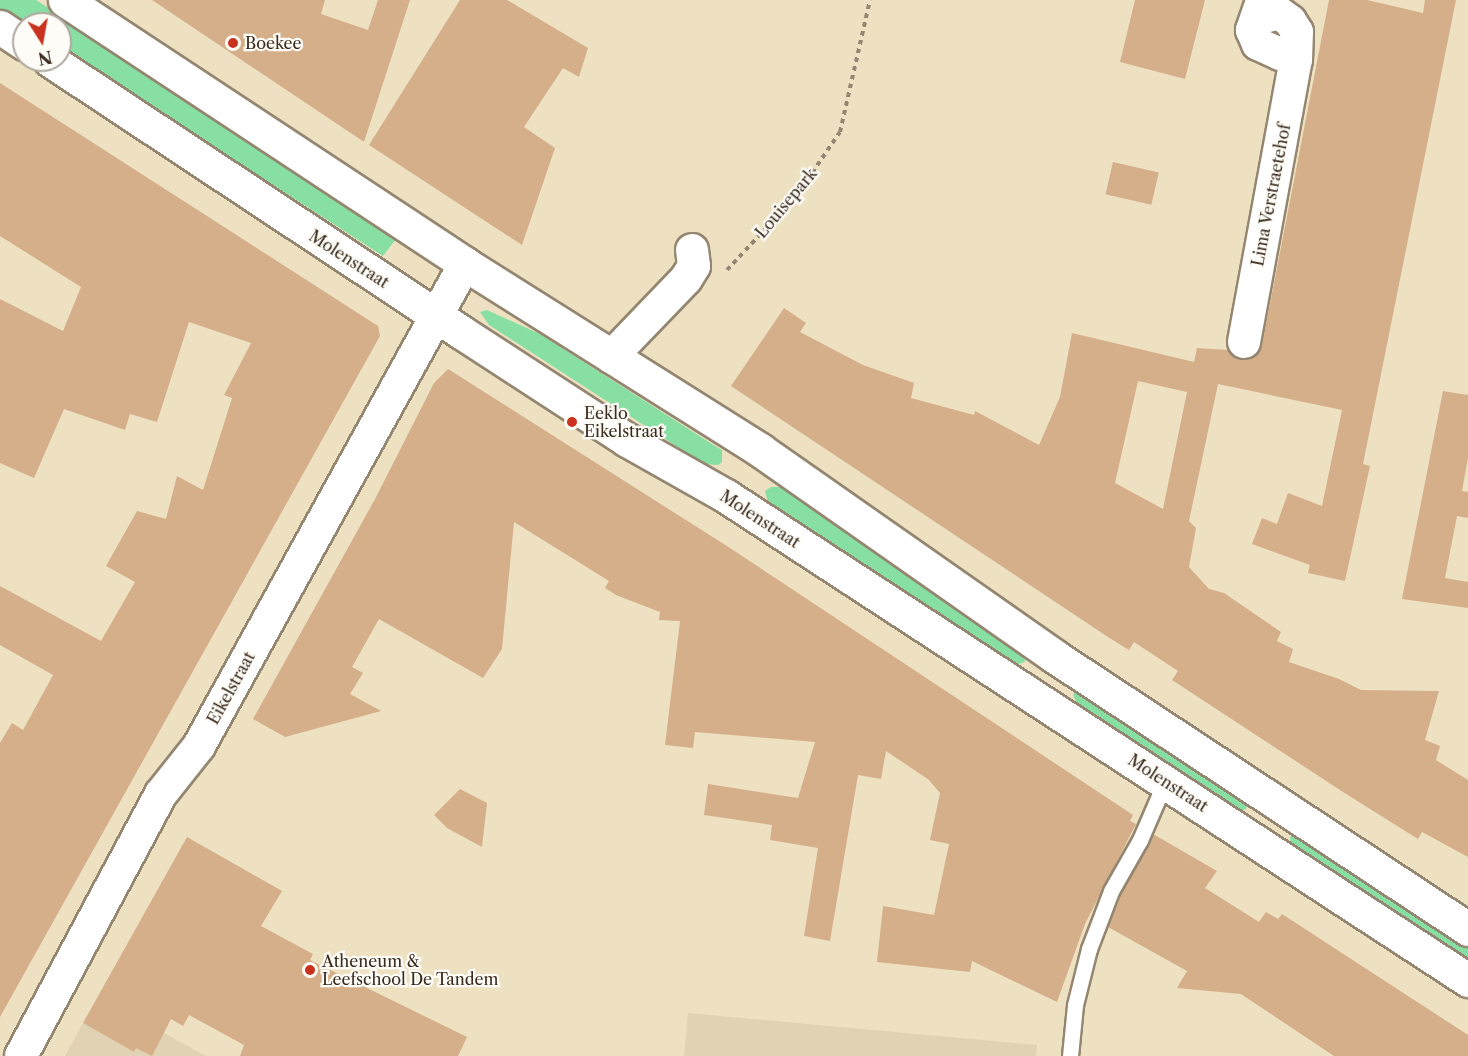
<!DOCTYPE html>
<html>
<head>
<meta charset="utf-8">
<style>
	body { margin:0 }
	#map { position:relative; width:1468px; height:1056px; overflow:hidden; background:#eee1c2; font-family:"Libre Caslon Text",serif }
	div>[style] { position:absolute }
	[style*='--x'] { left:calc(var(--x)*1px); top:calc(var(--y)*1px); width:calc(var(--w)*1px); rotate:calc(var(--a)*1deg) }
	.built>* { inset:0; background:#e1d2b4 }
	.green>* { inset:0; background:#88dfa3 }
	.building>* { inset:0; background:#d4af89; transform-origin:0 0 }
	.path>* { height:4px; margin-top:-2px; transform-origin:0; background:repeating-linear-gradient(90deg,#948670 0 4.5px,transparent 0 9px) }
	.roads { filter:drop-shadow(2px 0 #948670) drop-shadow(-2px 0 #948670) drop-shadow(0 2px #948670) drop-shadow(0 -2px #948670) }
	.lane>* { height:15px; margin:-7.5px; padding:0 7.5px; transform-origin:7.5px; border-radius:7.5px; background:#fff }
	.street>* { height:32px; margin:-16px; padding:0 16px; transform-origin:16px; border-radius:16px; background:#fff }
	.primary>* { height:33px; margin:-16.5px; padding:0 16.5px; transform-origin:16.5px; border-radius:16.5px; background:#fff }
	.dots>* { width:16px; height:16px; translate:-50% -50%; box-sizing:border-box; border:3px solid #fdfcf7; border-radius:50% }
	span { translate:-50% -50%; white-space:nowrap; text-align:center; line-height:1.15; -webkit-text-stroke:4.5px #fdfcf7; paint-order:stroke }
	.poi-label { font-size:16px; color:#3b2a1e }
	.left { translate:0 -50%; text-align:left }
	.street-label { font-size:16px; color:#3b2a1e }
	.north { position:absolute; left:12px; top:12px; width:60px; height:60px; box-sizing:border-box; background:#fdfcf7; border:2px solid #afa8a0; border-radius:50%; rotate:169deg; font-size:16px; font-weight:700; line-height:24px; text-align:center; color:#3b2a1e }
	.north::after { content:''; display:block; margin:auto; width:21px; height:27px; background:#c8321e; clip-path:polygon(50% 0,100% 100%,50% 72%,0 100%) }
</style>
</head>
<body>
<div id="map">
	<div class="built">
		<div style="clip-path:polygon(688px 1013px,1037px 1045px,1036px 1056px,684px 1056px)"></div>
		<div style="clip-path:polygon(83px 1023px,134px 1052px,148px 1024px,206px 1056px,65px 1056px)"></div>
	</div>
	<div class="green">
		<div style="clip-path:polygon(0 0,36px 0,399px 235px,383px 256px,60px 47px,60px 24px,24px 24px,0 9px)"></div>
		<div style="clip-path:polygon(487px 310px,540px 334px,712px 444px,722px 450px,722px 462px,718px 465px,704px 464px,489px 325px,480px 312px)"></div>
		<div style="clip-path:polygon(771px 487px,781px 487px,1023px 648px,1025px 662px,1011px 666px,769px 506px,765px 491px)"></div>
		<div style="clip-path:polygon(1079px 690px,1248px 803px,1246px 809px,1240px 812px,1079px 710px,1073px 694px)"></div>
		<div style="clip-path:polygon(1297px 832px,1468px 943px,1468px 964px,1291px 845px,1290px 837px)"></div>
	</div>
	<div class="building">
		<div style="clip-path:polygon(152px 0,325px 0,321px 14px,368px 30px,378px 0,410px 0,364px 142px)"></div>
		<div style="clip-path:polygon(460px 0,507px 0,588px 48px,579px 77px,563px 68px,524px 127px,555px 148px,522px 245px,369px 145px)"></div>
		<div style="clip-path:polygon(1135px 0,1205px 0,1185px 79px,1120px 62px)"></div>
		<div style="clip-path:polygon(evenodd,1329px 0,1367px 0,1423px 13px,1425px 0,1456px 0,1363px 464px,1370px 466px,1345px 581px,1308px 573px,1310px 565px,1252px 544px,1262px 518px,1277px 524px,1288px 493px,1322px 506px,1342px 410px,1218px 384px,1189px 521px,1196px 528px,1189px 567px,1209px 589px,1224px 593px,1281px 632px,1277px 641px,1293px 649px,1289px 662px,1339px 679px,1361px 690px,1439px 691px,1425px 740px,1440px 746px,1436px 760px,1468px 780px,1468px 857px,1422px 832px,1418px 839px,1343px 792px,1172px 680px,1178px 671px,1134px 642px,1129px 650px,1108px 637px,731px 386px,784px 308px,806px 323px,800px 332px,863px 365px,914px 383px,911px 398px,974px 415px,975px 411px,1039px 445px,1060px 397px,1072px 333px,1194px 362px,1197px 348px,1228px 350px,1240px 360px,1251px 359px,1262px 345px,1329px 0,1138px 381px,1187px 392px,1163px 509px,1115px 483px,1138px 381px)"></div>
		<div style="clip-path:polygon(0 83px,378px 326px,380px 336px,0 1017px,0 743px,12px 723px,23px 730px,53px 675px,0 645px,0 586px,101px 641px,135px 582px,106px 566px,137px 511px,166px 519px,177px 476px,203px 490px,232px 398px,224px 395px,251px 343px,189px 322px,157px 422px,130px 414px,125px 430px,64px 409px,34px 478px,0 463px,0 299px,63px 331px,81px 287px,0 236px)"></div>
		<div style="left:1113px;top:162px;width:47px;height:33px;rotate:13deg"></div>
		<div style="clip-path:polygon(448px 369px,730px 548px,1133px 815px,1130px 821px,1136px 824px,1085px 924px,1057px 1002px,972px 961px,970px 972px,877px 962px,883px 906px,934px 915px,949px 844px,930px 840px,940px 793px,929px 780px,886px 751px,881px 779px,858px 775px,830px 941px,804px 936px,818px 848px,770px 840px,772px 825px,704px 815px,708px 784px,798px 798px,815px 742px,695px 732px,693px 748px,665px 745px,680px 621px,659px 620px,660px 612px,616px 595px,605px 588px,609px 581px,514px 522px,502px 649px,483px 678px,379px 619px,352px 667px,363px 673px,350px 694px,381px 711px,285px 737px,253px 719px,375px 499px,434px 383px)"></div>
		<div style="clip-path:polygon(1443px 391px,1468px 395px,1468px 458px,1462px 491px,1468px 492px,1468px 518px,1457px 516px,1445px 578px,1468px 582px,1468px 608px,1402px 599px)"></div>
		<div style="clip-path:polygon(460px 789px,487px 803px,482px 847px,447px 828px,434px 815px)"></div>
		<div style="clip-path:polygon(1153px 834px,1217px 871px,1205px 888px,1259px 922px,1266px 912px,1278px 919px,1282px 914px,1468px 1035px,1468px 1056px,1334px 1056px,1241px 994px,1177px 988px,1187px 971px,1108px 927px,1120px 895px)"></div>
		<div style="clip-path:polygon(187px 837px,282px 891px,261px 926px,313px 954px,310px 960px,467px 1037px,458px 1056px,240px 1056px,244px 1045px,189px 1015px,183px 1026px,171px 1019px,152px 1056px,136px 1048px,134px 1052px,83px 1023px)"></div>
	</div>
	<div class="path">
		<div style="--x:727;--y:270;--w:103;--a:-47"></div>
		<div style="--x:797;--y:195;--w:76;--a:-55.7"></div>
		<div style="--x:840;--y:132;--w:135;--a:-77.2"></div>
	</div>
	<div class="roads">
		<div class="lane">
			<div style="--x:1070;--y:1056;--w:51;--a:-84.4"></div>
			<div style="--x:1075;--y:1005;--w:58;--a:-76"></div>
			<div style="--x:1089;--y:949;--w:62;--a:-69.2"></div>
			<div style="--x:1111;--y:891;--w:59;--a:-60.4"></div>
			<div style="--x:1140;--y:840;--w:63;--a:-66.7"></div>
		</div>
		<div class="street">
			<div style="--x:1262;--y:1;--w:31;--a:109"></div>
			<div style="--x:1252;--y:30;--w:15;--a:67"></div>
			<div style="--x:1258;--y:44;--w:24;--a:24"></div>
			<div style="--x:1280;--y:54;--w:16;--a:-27"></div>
			<div style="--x:1244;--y:342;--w:287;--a:-79.6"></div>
			<div style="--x:1296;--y:60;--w:28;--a:-88"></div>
			<div style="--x:1297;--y:32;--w:13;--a:-122"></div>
			<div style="--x:1290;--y:21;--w:14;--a:-144"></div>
			<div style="--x:1279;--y:13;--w:23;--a:165"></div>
			<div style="--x:611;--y:357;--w:108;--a:-46.1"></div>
			<div style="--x:686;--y:279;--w:15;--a:-58"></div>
			<div style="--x:694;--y:266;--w:16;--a:-97"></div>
			<div style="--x:21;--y:1056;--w:297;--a:-61.9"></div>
			<div style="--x:161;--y:794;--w:61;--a:-51.6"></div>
			<div style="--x:199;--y:746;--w:551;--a:-61.11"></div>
		</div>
		<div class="primary">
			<div style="--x:65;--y:0;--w:479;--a:33.4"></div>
			<div style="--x:465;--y:264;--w:349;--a:32.2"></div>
			<div style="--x:760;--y:450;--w:359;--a:35"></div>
			<div style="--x:1054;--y:656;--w:496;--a:33.4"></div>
			<div style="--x:0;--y:27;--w:29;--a:34"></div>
			<div style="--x:50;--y:60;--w:493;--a:33.5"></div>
			<div style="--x:461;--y:332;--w:198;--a:33"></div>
			<div style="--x:627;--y:440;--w:114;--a:29.5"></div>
			<div style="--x:726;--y:496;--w:886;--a:33.12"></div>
		</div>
	</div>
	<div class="dots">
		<div style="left:233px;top:43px;background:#c8321e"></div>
		<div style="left:572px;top:422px;background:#c8321e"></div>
		<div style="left:310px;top:970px;background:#c8321e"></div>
	</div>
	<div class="poi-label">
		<span class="left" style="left:245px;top:43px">Boekee</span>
		<span class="left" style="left:584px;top:422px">Eeklo<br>Eikelstraat</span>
		<span class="left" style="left:322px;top:970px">Atheneum &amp;<br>Leefschool De Tandem</span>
	</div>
	<div class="street-label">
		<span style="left:1271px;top:195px;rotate:-79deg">Lima Verstraetehof</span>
		<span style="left:786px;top:203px;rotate:-50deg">Louisepark</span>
		<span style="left:349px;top:259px;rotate:33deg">Molenstraat</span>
		<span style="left:760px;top:519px;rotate:33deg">Molenstraat</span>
		<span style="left:231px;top:688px;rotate:-61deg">Eikelstraat</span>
		<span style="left:1168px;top:783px;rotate:33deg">Molenstraat</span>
	</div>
	<div class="north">N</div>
</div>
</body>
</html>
